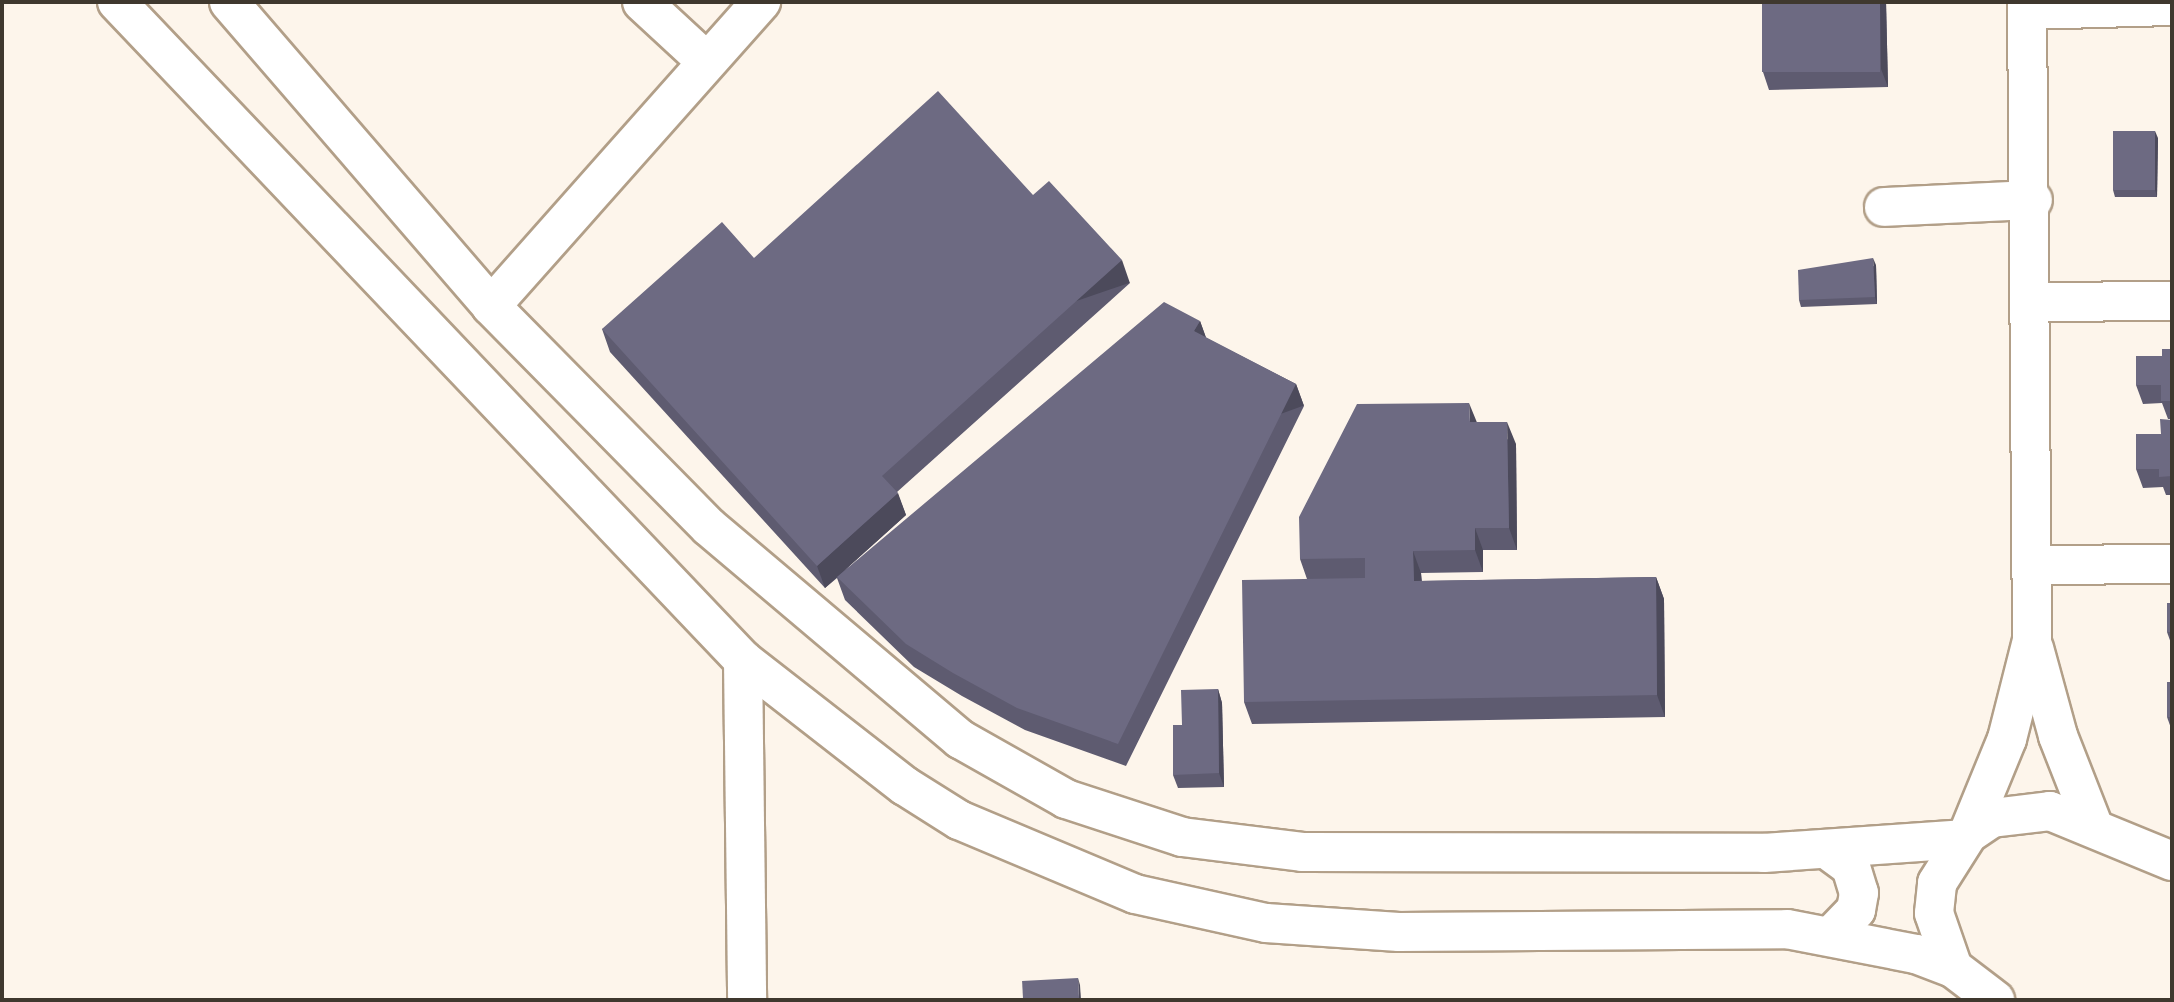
<!DOCTYPE html>
<html>
<head>
<meta charset="utf-8">
<style>
	body { margin:0 }
	#map { position:relative; width:2174px; height:1002px; overflow:hidden; background:#fdf5eb; font-family:"IBM Plex Sans",sans-serif }
	div>[style] { position:absolute }
	[style*='--x'] { left:calc(var(--x)*1px); top:calc(var(--y)*1px); width:calc(var(--w)*1px); rotate:calc(var(--a)*1deg) }
	.roads { filter:drop-shadow(2px 0 #b29f88) drop-shadow(-2px 0 #b29f88) drop-shadow(0 2px #b29f88) drop-shadow(0 -2px #b29f88) }
	.minor>* { height:38px; margin:-19px; padding:0 19px; transform-origin:19px; border-radius:19px; background:#fff }
	.wall>* { inset:0; background:#5e5b70 }
	.shaded-wall>* { inset:0; background:#4c4a5b; transform-origin:0 0 }
	.building>* { inset:0; background:#6d6a82; transform-origin:0 0 }
	span { translate:-50% -50%; white-space:nowrap; text-align:center; line-height:1.15; -webkit-text-stroke:7px #fff; paint-order:stroke }
	.frame { position:absolute; inset:0; border:4px solid #3f382e; pointer-events:none }
</style>
</head>
<body>
<div id="map">
	<div class="roads">
		<div class="minor">
			<div style="--x:117;--y:2;--w:908;--a:46.43"></div>
			<div style="--x:743;--y:660;--w:205;--a:37.9"></div>
			<div style="--x:905;--y:786;--w:64;--a:32.2"></div>
			<div style="--x:959;--y:820;--w:191;--a:22.8"></div>
			<div style="--x:1135;--y:894;--w:134;--a:12.5"></div>
			<div style="--x:1266;--y:923;--w:133;--a:3.9"></div>
			<div style="--x:1399;--y:932;--w:388;--a:-0.4"></div>
			<div style="--x:1787;--y:929;--w:131;--a:11"></div>
			<div style="--x:1916;--y:954;--w:40;--a:21"></div>
			<div style="--x:1953;--y:968;--w:53;--a:37.3"></div>
			<div style="--x:229;--y:2;--w:401;--a:49.2"></div>
			<div style="--x:491;--y:306;--w:310;--a:45.4"></div>
			<div style="--x:709;--y:527;--w:329;--a:40.2"></div>
			<div style="--x:960;--y:739;--w:122;--a:29.5"></div>
			<div style="--x:1066;--y:799;--w:122;--a:18.1"></div>
			<div style="--x:1182;--y:837;--w:121;--a:7.1"></div>
			<div style="--x:1302;--y:852;--w:462;--a:0.1"></div>
			<div style="--x:1764;--y:853;--w:199;--a:-4"></div>
			<div style="--x:642;--y:2;--w:88;--a:42.7"></div>
			<div style="--x:2027;--y:10;--w:145;--a:-1.6"></div>
			<div style="--x:1884;--y:207;--w:149;--a:-2.7"></div>
			<div style="--x:2032;--y:302;--w:140;--a:-0.4"></div>
			<div style="--x:491;--y:306;--w:407;--a:-48.4"></div>
			<div style="--x:2033;--y:565;--w:139;--a:-0.4"></div>
			<div style="--x:2034;--y:648;--w:91;--a:74.7"></div>
			<div style="--x:2058;--y:736;--w:99;--a:68.6"></div>
			<div style="--x:743;--y:660;--w:340;--a:89.3"></div>
			<div style="--x:1968;--y:834;--w:103;--a:-67.7"></div>
			<div style="--x:2007;--y:739;--w:102;--a:-75.8"></div>
			<div style="--x:2032;--y:640;--w:638;--a:-90.45"></div>
			<div style="--x:1829;--y:851;--w:27;--a:36"></div>
			<div style="--x:1851;--y:867;--w:27;--a:73"></div>
			<div style="--x:1859;--y:893;--w:17;--a:100"></div>
			<div style="--x:1856;--y:910;--w:33;--a:134"></div>
			<div style="--x:1953;--y:968;--w:58;--a:-109.1"></div>
			<div style="--x:1934;--y:913;--w:30;--a:-84"></div>
			<div style="--x:1937;--y:883;--w:58;--a:-57.7"></div>
			<div style="--x:1968;--y:834;--w:29;--a:-34"></div>
			<div style="--x:1992;--y:818;--w:58;--a:-6.9"></div>
			<div style="--x:2050;--y:811;--w:132;--a:22.3"></div>
		</div>
	</div>
	<div class="wall">
		<div style="clip-path:polygon(1762px 2px,1886px 2px,1888px 87px,1769px 90px,1763px 72px)"></div>
		<div style="clip-path:polygon(2158px 138px,2157px 197px,2115px 197px,2113px 190px)"></div>
		<div style="clip-path:polygon(1033px 195px,1130px 283px,897px 492px,906px 515px,845px 570px,1200px 321px,1206px 338px,1296px 384px,1304px 406px,1126px 766px,1025px 730px,962px 696px,914px 667px,845px 600px,837px 578px,825px 588px,610px 352px,602px 329px,754px 258px)"></div>
		<div style="clip-path:polygon(1876px 265px,1877px 304px,1801px 307px,1799px 300px)"></div>
		<div style="clip-path:polygon(2172px 349px,2172px 495px,2166px 495px,2163px 487px,2143px 488px,2136px 469px,2172px 419px,2168px 419px,2162px 403px,2143px 404px,2136px 385px,2162px 356px)"></div>
		<div style="clip-path:polygon(1476px 422px,1516px 444px,1517px 550px,1483px 550px,1483px 572px,1421px 573px,1422px 581px,1656px 577px,1664px 599px,1665px 717px,1252px 724px,1244px 702px,1307px 579px,1300px 559px)"></div>
		<div style="clip-path:polygon(2172px 603px,2172px 646px,2167px 632px)"></div>
		<div style="clip-path:polygon(2172px 682px,2172px 731px,2167px 717px)"></div>
		<div style="clip-path:polygon(1218px 689px,1222px 703px,1224px 787px,1178px 788px,1173px 775px,1182px 725px)"></div>
	</div>
	<div class="shaded-wall">
		<div style="clip-path:polygon(1880px 2px,1886px 2px,1888px 87px,1881px 69px)"></div>
		<div style="clip-path:polygon(2155px 131px,2158px 138px,2157px 197px,2155px 190px)"></div>
		<div style="clip-path:polygon(1873px 258px,1876px 265px,1877px 304px,1875px 297px)"></div>
		<div style="left:1122px;top:260px;width:24px;height:323px;rotate:71deg"></div>
		<div style="clip-path:polygon(1200px 321px,1208px 343px,1194px 331px)"></div>
		<div style="left:1296px;top:384px;width:23px;height:402px;rotate:70deg"></div>
		<div style="clip-path:polygon(1469px 403px,1478px 425px,1470px 422px)"></div>
		<div style="clip-path:polygon(1507px 422px,1516px 444px,1517px 550px,1509px 528px)"></div>
		<div style="clip-path:polygon(898px 493px,906px 515px,825px 588px,817px 566px)"></div>
		<div style="clip-path:polygon(1475px 528px,1483px 550px,1483px 572px,1475px 550px)"></div>
		<div style="clip-path:polygon(1413px 551px,1421px 573px,1422px 604px,1414px 581px)"></div>
		<div style="clip-path:polygon(1656px 577px,1664px 599px,1665px 717px,1657px 695px)"></div>
		<div style="clip-path:polygon(1218px 689px,1222px 703px,1224px 787px,1219px 773px)"></div>
		<div style="clip-path:polygon(1078px 978px,1080px 985px,1081px 1000px,1079px 1000px)"></div>
	</div>
	<div class="building">
		<div style="left:1762px;top:2px;width:118px;height:70px"></div>
		<div style="clip-path:polygon(938px 91px,1033px 195px,1049px 181px,1122px 260px,882px 476px,898px 493px,817px 566px,602px 329px,722px 222px,754px 258px)"></div>
		<div style="left:2113px;top:131px;width:42px;height:59px"></div>
		<div style="clip-path:polygon(1873px 258px,1875px 297px,1799px 300px,1798px 270px)"></div>
		<div style="clip-path:polygon(1164px 302px,1200px 321px,1194px 331px,1296px 384px,1118px 744px,1017px 708px,953px 673px,906px 644px,837px 577px)"></div>
		<div style="clip-path:polygon(2162px 349px,2172px 349px,2172px 401px,2161px 401px,2161px 385px,2136px 385px,2136px 356px,2162px 356px)"></div>
		<div style="clip-path:polygon(1469px 403px,1470px 422px,1507px 422px,1509px 528px,1475px 528px,1475px 550px,1413px 551px,1414px 581px,1656px 577px,1657px 695px,1244px 702px,1242px 580px,1365px 578px,1365px 558px,1300px 559px,1299px 517px,1357px 404px)"></div>
		<div style="clip-path:polygon(2172px 411px,2172px 476px,2159px 477px,2159px 469px,2136px 469px,2136px 434px,2161px 434px,2160px 419px,2172px 420px)"></div>
		<div style="left:2167px;top:603px;width:5px;height:29px"></div>
		<div style="left:2167px;top:682px;width:5px;height:35px"></div>
		<div style="clip-path:polygon(1218px 689px,1219px 773px,1173px 775px,1173px 725px,1182px 725px,1181px 690px)"></div>
		<div style="left:1078px;top:978px;width:22px;height:56px;rotate:87deg"></div>
	</div>
	<div class="frame"></div>
</div>
</body>
</html>
